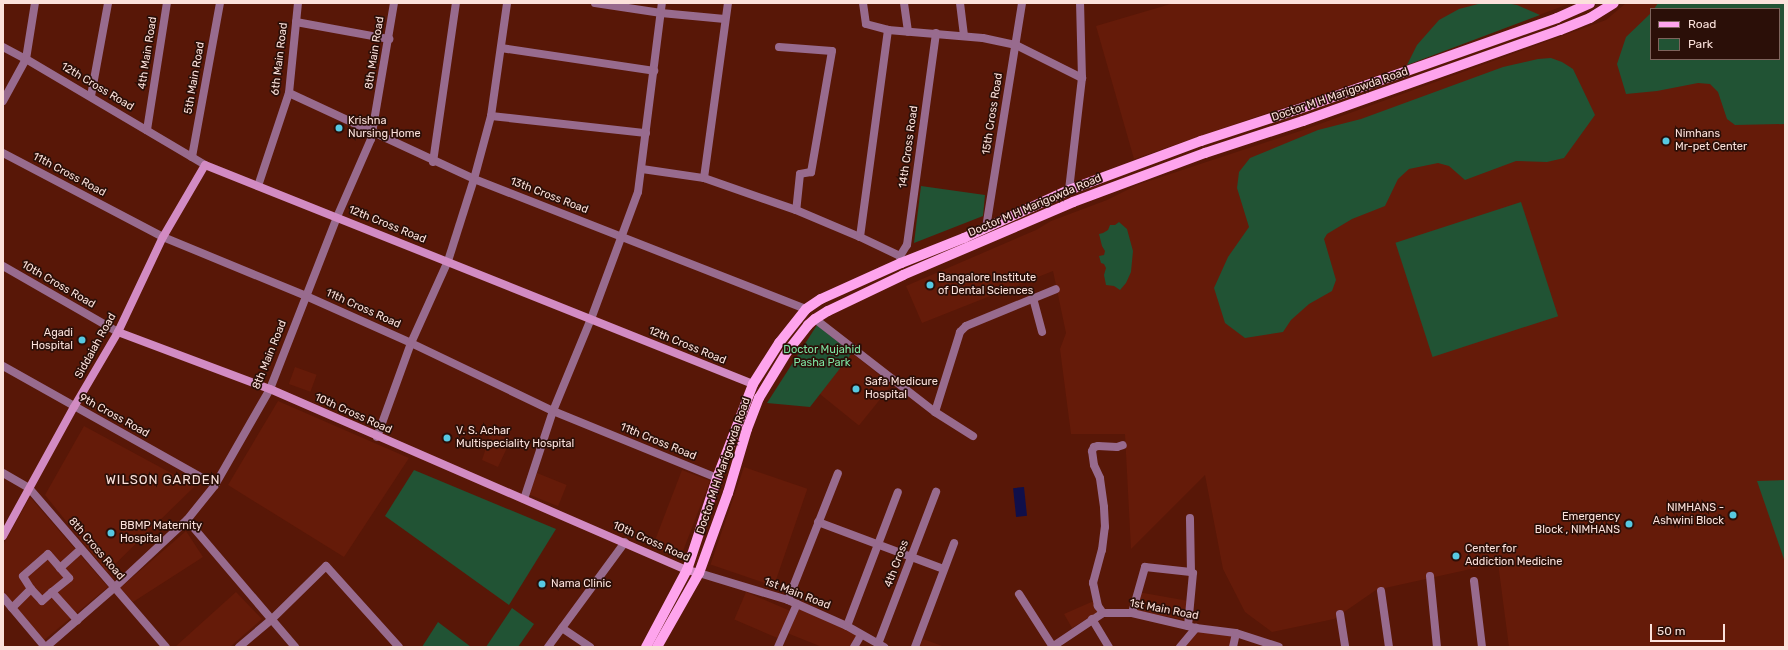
<!DOCTYPE html>
<html>
<head>
<meta charset="utf-8">
<style>
	body { margin:0 }
	#map { position:relative; width:1788px; height:650px; overflow:hidden; background:#581707; font-family:Rubik,sans-serif }
	div>[style] { position:absolute }
	[style*='--x'] { left:calc(var(--x)*1px); top:calc(var(--y)*1px); width:calc(var(--w)*1px); rotate:calc(var(--a)*1deg) }
	.built>* { inset:0; background:#651b09; transform-origin:0 0 }
	.green>* { inset:0; background:#215334; transform-origin:0 0 }
	.water>* { inset:0; background:#100f4a; transform-origin:0 0 }
	.minor>* { height:8px; margin:-4px; padding:0 4px; transform-origin:4px; border-radius:4px; background:#986b8e }
	.tertiary>* { height:8px; margin:-4px; padding:0 4px; transform-origin:4px; border-radius:4px; background:#986b8e }
	.secondary>* { height:8px; margin:-4px; padding:0 4px; transform-origin:4px; border-radius:4px; background:#d28bc3 }
	.primary>* { height:10px; margin:-5px; padding:0 5px; transform-origin:5px; border-radius:5px; background:#fea4ed }
	.dots>* { width:11px; height:11px; translate:-50% -50%; box-sizing:border-box; border:2px solid #2b0f08; border-radius:50% }
	span { translate:-50% -50%; white-space:nowrap; text-align:center; line-height:1.15; -webkit-text-stroke:3.5px #2b0f08; paint-order:stroke }
	.street-label { font-size:11px; color:#fbe1db }
	.poi-label { font-size:11px; color:#fbe1db }
	.left { translate:0 -50%; text-align:left }
	.right { translate:-100% -50%; text-align:right }
	.park-label { font-size:11px; color:#7de4a2 }
	.quarter-label { font-size:13px; color:#fbe1db; letter-spacing:1px }
	.frame { position:absolute; inset:0; border:4px solid #fbe1db; pointer-events:none }
	.legend { position:absolute; left:1650px; top:8px; width:130px; height:52px; box-sizing:border-box; background:#2b0f08; border:1px solid #7e635c; margin:0; padding:5px 7px; list-style:none; font-size:12px; color:#fbe1db }
	.legend li { display:flex; align-items:center; gap:8px; height:20px }
	.legend b { width:20px; border:1px solid #7e635c }
	.scale { position:absolute; left:1650px; top:624px; width:75px; height:18px; box-sizing:border-box; border:2px solid #fbe1db; border-top:0; padding-left:5px; font-size:12px; line-height:14px; white-space:nowrap; color:#fbe1db; -webkit-text-stroke:3px #2b0f08; paint-order:stroke }
</style>
</head>
<body>
<div id="map">
	<div class="built">
		<div style="clip-path:polygon(1174px 3px,1571px 3px,1407px 65px,1134px 159px,1096px 26px)"></div>
		<div style="clip-path:polygon(evenodd,1626px 3px,1785px 3px,1785px 647px,1509px 647px,1498px 563px,1376px 590px,1334px 619px,1272px 632px,1245px 612px,1223px 569px,1205px 475px,1131px 549px,1125px 434px,1071px 434px,1060px 349px,1066px 333px,1053px 271px,922px 323px,906px 286px,1036px 230px,1051px 221px,1107px 200px,1137px 185px,1306px 129px,1606px 20px,1626px 3px,1651px 9px,1779px 9px,1779px 59px,1651px 59px,1651px 9px)"></div>
		<div style="left:852px;top:353px;width:51px;height:52px;rotate:39deg"></div>
		<div style="left:295px;top:367px;width:23px;height:18px;rotate:20deg"></div>
		<div style="clip-path:polygon(278px 401px,409px 458px,344px 557px,228px 485px)"></div>
		<div style="clip-path:polygon(84px 426px,195px 486px,107px 572px,45px 495px)"></div>
		<div style="clip-path:polygon(491px 433px,511px 439px,498px 467px,482px 460px)"></div>
		<div style="left:744px;top:467px;width:67px;height:103px;rotate:19deg"></div>
		<div style="left:682px;top:470px;width:30px;height:83px;rotate:21deg"></div>
		<div style="left:537px;top:473px;width:32px;height:23px;rotate:22deg"></div>
		<div style="clip-path:polygon(30px 497px,108px 587px,43px 641px,3px 593px,3px 545px)"></div>
		<div style="clip-path:polygon(186px 531px,203px 557px,133px 602px,120px 588px)"></div>
		<div style="clip-path:polygon(236px 592px,262px 619px,230px 647px,175px 647px)"></div>
		<div style="left:746px;top:592px;width:49px;height:30px;rotate:23deg"></div>
		<div style="left:1138px;top:592px;width:50px;height:19px;rotate:10deg"></div>
		<div style="clip-path:polygon(1096px 600px,1101px 610px,1072px 628px,1064px 614px)"></div>
		<div style="clip-path:polygon(797px 608px,858px 635px,852px 647px,822px 647px,787px 633px)"></div>
		<div style="clip-path:polygon(1197px 630px,1233px 635px,1230px 647px,1185px 647px)"></div>
		<div style="clip-path:polygon(923px 639px,945px 647px,919px 647px)"></div>
	</div>
	<div class="green">
		<div style="clip-path:polygon(1482px 3px,1506px 3px,1517px 5px,1540px 15px,1407px 65px,1417px 45px,1439px 20px,1459px 9px)"></div>
		<div style="clip-path:polygon(1658px 3px,1785px 3px,1785px 124px,1735px 125px,1727px 119px,1718px 92px,1710px 84px,1698px 83px,1657px 91px,1626px 94px,1617px 64px,1626px 37px,1651px 13px,1651px 59px,1779px 59px,1779px 9px,1654px 9px)"></div>
		<div style="clip-path:polygon(1551px 58px,1562px 62px,1573px 69px,1595px 115px,1564px 158px,1547px 162px,1516px 161px,1465px 180px,1449px 166px,1438px 163px,1409px 169px,1398px 179px,1385px 206px,1352px 219px,1327px 234px,1324px 239px,1336px 280px,1332px 291px,1309px 304px,1291px 320px,1283px 332px,1245px 338px,1225px 323px,1214px 288px,1228px 257px,1249px 227px,1237px 188px,1239px 172px,1250px 158px,1318px 130px,1361px 119px,1503px 67px,1538px 59px)"></div>
		<div style="clip-path:polygon(921px 186px,985px 195px,983px 216px,914px 243px)"></div>
		<div style="left:1521px;top:202px;width:120px;height:132px;rotate:72deg"></div>
		<div style="clip-path:polygon(1119px 222px,1127px 229px,1133px 251px,1131px 272px,1126px 283px,1120px 290px,1114px 286px,1106px 285px,1104px 275px,1106px 268px,1104px 264px,1101px 263px,1099px 256px,1104px 255px,1105px 251px,1102px 246px,1099px 234px,1103px 233px,1108px 230px,1110px 225px,1115px 225px)"></div>
		<div style="clip-path:polygon(817px 325px,852px 353px,810px 407px,767px 403px)"></div>
		<div style="clip-path:polygon(414px 470px,556px 529px,509px 605px,385px 516px)"></div>
		<div style="clip-path:polygon(1785px 480px,1785px 562px,1757px 481px)"></div>
		<div style="clip-path:polygon(512px 608px,534px 624px,518px 647px,486px 647px)"></div>
		<div style="clip-path:polygon(438px 622px,471px 647px,422px 647px)"></div>
	</div>
	<div class="water">
		<div style="left:1024px;top:487px;width:29px;height:11px;rotate:84deg"></div>
	</div>
	<div class="minor">
		<div style="--x:595;--y:3;--w:67;--a:8.6"></div>
		<div style="--x:661;--y:13;--w:64;--a:5.4"></div>
		<div style="--x:863;--y:3;--w:21;--a:82"></div>
		<div style="--x:866;--y:24;--w:23;--a:15"></div>
		<div style="--x:888;--y:30;--w:95;--a:4.8"></div>
		<div style="--x:983;--y:38;--w:34;--a:12"></div>
		<div style="--x:1016;--y:45;--w:74;--a:26.6"></div>
		<div style="--x:904;--y:3;--w:29;--a:82"></div>
		<div style="--x:960;--y:3;--w:33;--a:83"></div>
		<div style="--x:296;--y:22;--w:95;--a:10.4"></div>
		<div style="--x:3;--y:47;--w:26;--a:28"></div>
		<div style="--x:26;--y:59;--w:208;--a:30.6"></div>
		<div style="--x:779;--y:47;--w:53;--a:4.3"></div>
		<div style="--x:832;--y:51;--w:123;--a:99.8"></div>
		<div style="--x:811;--y:172;--w:11;--a:170"></div>
		<div style="--x:800;--y:174;--w:36;--a:96"></div>
		<div style="--x:501;--y:48;--w:155;--a:8.5"></div>
		<div style="--x:289;--y:93;--w:204;--a:24.9"></div>
		<div style="--x:474;--y:179;--w:357;--a:21.4"></div>
		<div style="--x:91;--y:96;--w:95;--a:-79.6"></div>
		<div style="--x:491;--y:116;--w:156;--a:6.3"></div>
		<div style="--x:147;--y:130;--w:129;--a:-81.1"></div>
		<div style="--x:3;--y:153;--w:181;--a:27.7"></div>
		<div style="--x:163;--y:237;--w:155;--a:22.4"></div>
		<div style="--x:306;--y:296;--w:115;--a:24.1"></div>
		<div style="--x:411;--y:343;--w:157;--a:25.6"></div>
		<div style="--x:553;--y:411;--w:177;--a:22.2"></div>
		<div style="--x:192;--y:157;--w:157;--a:-79.7"></div>
		<div style="--x:433;--y:162;--w:161;--a:-81.8"></div>
		<div style="--x:642;--y:169;--w:63;--a:8.3"></div>
		<div style="--x:704;--y:178;--w:97;--a:19.2"></div>
		<div style="--x:796;--y:210;--w:69;--a:22.9"></div>
		<div style="--x:860;--y:237;--w:209;--a:-82.3"></div>
		<div style="--x:704;--y:178;--w:177;--a:-82.2"></div>
		<div style="--x:258;--y:186;--w:98;--a:-71.6"></div>
		<div style="--x:289;--y:93;--w:90;--a:-84.3"></div>
		<div style="--x:1069;--y:190;--w:113;--a:-83.4"></div>
		<div style="--x:1082;--y:78;--w:75;--a:-91.5"></div>
		<div style="--x:986;--y:228;--w:228;--a:-80.9"></div>
		<div style="--x:860;--y:237;--w:44;--a:25.4"></div>
		<div style="--x:901;--y:263;--w:7;--a:-98"></div>
		<div style="--x:900;--y:256;--w:13;--a:-58"></div>
		<div style="--x:907;--y:245;--w:214;--a:-82.2"></div>
		<div style="--x:1033;--y:298;--w:35;--a:75"></div>
		<div style="--x:815;--y:319;--w:152;--a:37.8"></div>
		<div style="--x:935;--y:412;--w:45;--a:32.3"></div>
		<div style="--x:935;--y:412;--w:84;--a:-72.6"></div>
		<div style="--x:960;--y:332;--w:8;--a:-45"></div>
		<div style="--x:966;--y:326;--w:97;--a:-22.3"></div>
		<div style="--x:377;--y:437;--w:100;--a:-70.1"></div>
		<div style="--x:411;--y:343;--w:90;--a:-65.7"></div>
		<div style="--x:448;--y:261;--w:86;--a:-72.4"></div>
		<div style="--x:474;--y:179;--w:65;--a:-74.9"></div>
		<div style="--x:491;--y:116;--w:114;--a:-81.9"></div>
		<div style="--x:3;--y:473;--w:30;--a:30"></div>
		<div style="--x:29;--y:488;--w:210;--a:49.3"></div>
		<div style="--x:524;--y:499;--w:93;--a:-71.8"></div>
		<div style="--x:553;--y:411;--w:100;--a:-67.6"></div>
		<div style="--x:591;--y:319;--w:135;--a:-69.7"></div>
		<div style="--x:638;--y:192;--w:191;--a:-82.8"></div>
		<div style="--x:187;--y:520;--w:167;--a:49.6"></div>
		<div style="--x:818;--y:522;--w:134;--a:20.5"></div>
		<div style="--x:1430;--y:576;--w:71;--a:84.4"></div>
		<div style="--x:1474;--y:581;--w:66;--a:83.1"></div>
		<div style="--x:31;--y:589;--w:15;--a:-122"></div>
		<div style="--x:23;--y:576;--w:33;--a:-41"></div>
		<div style="--x:48;--y:554;--w:18;--a:49"></div>
		<div style="--x:1381;--y:591;--w:57;--a:81.9"></div>
		<div style="--x:52;--y:592;--w:22;--a:-39"></div>
		<div style="--x:69;--y:578;--w:13;--a:-132"></div>
		<div style="--x:60;--y:568;--w:28;--a:-42"></div>
		<div style="--x:1019;--y:594;--w:63;--a:57.3"></div>
		<div style="--x:3;--y:597;--w:65;--a:50"></div>
		<div style="--x:788;--y:600;--w:136;--a:-68.5"></div>
		<div style="--x:12;--y:608;--w:27;--a:-45"></div>
		<div style="--x:31;--y:589;--w:16;--a:47"></div>
		<div style="--x:42;--y:601;--w:13;--a:-42"></div>
		<div style="--x:52;--y:592;--w:38;--a:48"></div>
		<div style="--x:1103;--y:613;--w:9;--a:-126"></div>
		<div style="--x:1098;--y:606;--w:24;--a:-102"></div>
		<div style="--x:1093;--y:583;--w:34;--a:-75"></div>
		<div style="--x:1102;--y:550;--w:23;--a:-83"></div>
		<div style="--x:1105;--y:527;--w:20;--a:-93"></div>
		<div style="--x:1104;--y:507;--w:29;--a:-98"></div>
		<div style="--x:1100;--y:478;--w:14;--a:-115"></div>
		<div style="--x:1094;--y:465;--w:14;--a:-98"></div>
		<div style="--x:1092;--y:451;--w:4;--a:-63"></div>
		<div style="--x:1094;--y:447;--w:4;--a:-14"></div>
		<div style="--x:1098;--y:446;--w:19;--a:3"></div>
		<div style="--x:1117;--y:447;--w:6;--a:-18"></div>
		<div style="--x:1132;--y:613;--w:48;--a:-74.2"></div>
		<div style="--x:1145;--y:567;--w:46;--a:6.2"></div>
		<div style="--x:1340;--y:614;--w:33;--a:81"></div>
		<div style="--x:1092;--y:619;--w:33;--a:59"></div>
		<div style="--x:847;--y:626;--w:143;--a:-69.2"></div>
		<div style="--x:1188;--y:626;--w:53;--a:-84.6"></div>
		<div style="--x:1193;--y:573;--w:2;--a:-153"></div>
		<div style="--x:1191;--y:572;--w:54;--a:-91.1"></div>
		<div style="--x:562;--y:628;--w:34;--a:34"></div>
		<div style="--x:878;--y:644;--w:163;--a:-69.1"></div>
		<div style="--x:239;--y:647;--w:42;--a:-40.2"></div>
		<div style="--x:271;--y:620;--w:77;--a:-44.5"></div>
		<div style="--x:326;--y:566;--w:109;--a:48"></div>
		<div style="--x:548;--y:647;--w:130;--a:-53.7"></div>
		<div style="--x:778;--y:647;--w:47;--a:-66.2"></div>
		<div style="--x:854;--y:647;--w:14;--a:-60"></div>
		<div style="--x:915;--y:647;--w:111;--a:-69.4"></div>
		<div style="--x:1180;--y:647;--w:25;--a:-50"></div>
		<div style="--x:1233;--y:647;--w:14;--a:-78"></div>
	</div>
	<div class="tertiary">
		<div style="--x:3;--y:101;--w:48;--a:-61.3"></div>
		<div style="--x:26;--y:59;--w:57;--a:-80.9"></div>
		<div style="--x:3;--y:266;--w:133;--a:29.9"></div>
		<div style="--x:3;--y:366;--w:243;--a:29.3"></div>
		<div style="--x:699;--y:573;--w:93;--a:16.9"></div>
		<div style="--x:788;--y:600;--w:64;--a:23.8"></div>
		<div style="--x:847;--y:626;--w:43;--a:29.6"></div>
		<div style="--x:46;--y:647;--w:90;--a:-40.9"></div>
		<div style="--x:114;--y:588;--w:100;--a:-43"></div>
		<div style="--x:187;--y:520;--w:45;--a:-51.3"></div>
		<div style="--x:215;--y:485;--w:111;--a:-60.2"></div>
		<div style="--x:270;--y:389;--w:185;--a:-68.7"></div>
		<div style="--x:337;--y:217;--w:85;--a:-66.4"></div>
		<div style="--x:371;--y:139;--w:138;--a:-80.4"></div>
		<div style="--x:1052;--y:647;--w:61;--a:-33.7"></div>
		<div style="--x:1103;--y:613;--w:29;--a:0"></div>
		<div style="--x:1132;--y:613;--w:66;--a:13.2"></div>
		<div style="--x:1196;--y:628;--w:40;--a:7.1"></div>
		<div style="--x:1236;--y:633;--w:45;--a:18"></div>
	</div>
	<div class="secondary">
		<div style="--x:118;--y:332;--w:162;--a:20.6"></div>
		<div style="--x:270;--y:389;--w:455;--a:23.5"></div>
		<div style="--x:687;--y:570;--w:12;--a:14"></div>
		<div style="--x:3;--y:536;--w:147;--a:-61.2"></div>
		<div style="--x:74;--y:407;--w:87;--a:-59.6"></div>
		<div style="--x:118;--y:332;--w:105;--a:-64.7"></div>
		<div style="--x:163;--y:237;--w:83;--a:-59.7"></div>
		<div style="--x:205;--y:165;--w:590;--a:21.78"></div>
	</div>
	<div class="primary">
		<div style="--x:646;--y:647;--w:87;--a:-62"></div>
		<div style="--x:687;--y:570;--w:97;--a:-71.9"></div>
		<div style="--x:717;--y:478;--w:101;--a:-69"></div>
		<div style="--x:753;--y:384;--w:49;--a:-57.6"></div>
		<div style="--x:779;--y:343;--w:43;--a:-51.5"></div>
		<div style="--x:806;--y:309;--w:18;--a:-34"></div>
		<div style="--x:821;--y:299;--w:88;--a:-24.2"></div>
		<div style="--x:901;--y:263;--w:68;--a:-21.6"></div>
		<div style="--x:964;--y:238;--w:115;--a:-24.6"></div>
		<div style="--x:1069;--y:190;--w:141;--a:-20.4"></div>
		<div style="--x:1201;--y:141;--w:103;--a:-18.1"></div>
		<div style="--x:1299;--y:109;--w:274;--a:-19.4"></div>
		<div style="--x:1557;--y:18;--w:36;--a:-24"></div>
		<div style="--x:657;--y:647;--w:85;--a:-60.4"></div>
		<div style="--x:699;--y:573;--w:85;--a:-70.1"></div>
		<div style="--x:728;--y:493;--w:67;--a:-73.5"></div>
		<div style="--x:747;--y:429;--w:33;--a:-69"></div>
		<div style="--x:759;--y:398;--w:54;--a:-58.7"></div>
		<div style="--x:787;--y:352;--w:34;--a:-52"></div>
		<div style="--x:808;--y:325;--w:9;--a:-41"></div>
		<div style="--x:815;--y:319;--w:15;--a:-32"></div>
		<div style="--x:828;--y:311;--w:83;--a:-25.6"></div>
		<div style="--x:903;--y:275;--w:185;--a:-23.2"></div>
		<div style="--x:1073;--y:202;--w:141;--a:-20.4"></div>
		<div style="--x:1205;--y:153;--w:103;--a:-18.1"></div>
		<div style="--x:1303;--y:121;--w:273;--a:-19.5"></div>
		<div style="--x:1560;--y:30;--w:32;--a:-22"></div>
		<div style="--x:1590;--y:18;--w:28;--a:-32"></div>
	</div>
	<div class="dots">
		<div style="left:339px;top:128px;background:#57c9e2"></div>
		<div style="left:1666px;top:141px;background:#57c9e2"></div>
		<div style="left:930px;top:285px;background:#57c9e2"></div>
		<div style="left:82px;top:340px;background:#57c9e2"></div>
		<div style="left:856px;top:389px;background:#57c9e2"></div>
		<div style="left:447px;top:438px;background:#57c9e2"></div>
		<div style="left:1733px;top:515px;background:#57c9e2"></div>
		<div style="left:1629px;top:524px;background:#57c9e2"></div>
		<div style="left:111px;top:533px;background:#57c9e2"></div>
		<div style="left:1456px;top:556px;background:#57c9e2"></div>
		<div style="left:542px;top:584px;background:#57c9e2"></div>
	</div>
	<div class="street-label">
		<span style="left:148px;top:53px;rotate:-81deg">4th Main Road</span>
		<span style="left:375px;top:53px;rotate:-81deg">8th Main Road</span>
		<span style="left:280px;top:59px;rotate:-83deg">6th Main Road</span>
		<span style="left:195px;top:78px;rotate:-80deg">5th Main Road</span>
		<span style="left:97px;top:87px;rotate:31deg">12th Cross Road</span>
		<span style="left:1340px;top:95px;rotate:-19deg">Doctor M H Marigowda Road</span>
		<span style="left:993px;top:114px;rotate:-81deg">15th Cross Road</span>
		<span style="left:909px;top:147px;rotate:-82deg">14th Cross Road</span>
		<span style="left:69px;top:175px;rotate:28deg">11th Cross Road</span>
		<span style="left:549px;top:196px;rotate:21deg">13th Cross Road</span>
		<span style="left:1035px;top:206px;rotate:-23deg">Doctor M H Marigowda Road</span>
		<span style="left:387px;top:225px;rotate:22deg">12th Cross Road</span>
		<span style="left:58px;top:285px;rotate:30deg">10th Cross Road</span>
		<span style="left:363px;top:309px;rotate:24deg">11th Cross Road</span>
		<span style="left:96px;top:346px;rotate:-61deg">Siddaiah Road</span>
		<span style="left:687px;top:346px;rotate:22deg">12th Cross Road</span>
		<span style="left:270px;top:355px;rotate:-68deg">8th Main Road</span>
		<span style="left:353px;top:414px;rotate:24deg">10th Cross Road</span>
		<span style="left:114px;top:416px;rotate:29deg">9th Cross Road</span>
		<span style="left:658px;top:442px;rotate:22deg">11th Cross Road</span>
		<span style="left:724px;top:466px;rotate:-71deg">Doctor M H Marigowda Road</span>
		<span style="left:651px;top:542px;rotate:24deg">10th Cross Road</span>
		<span style="left:96px;top:549px;rotate:49deg">8th Cross Road</span>
		<span style="left:897px;top:564px;rotate:-69deg">4th Cross</span>
		<span style="left:797px;top:594px;rotate:21deg">1st Main Road</span>
		<span style="left:1164px;top:610px;rotate:11deg">1st Main Road</span>
	</div>
	<div class="poi-label">
		<span class="left" style="left:348px;top:128px">Krishna<br>Nursing Home</span>
		<span class="left" style="left:1675px;top:141px">Nimhans<br>Mr-pet Center</span>
		<span class="left" style="left:938px;top:285px">Bangalore Institute<br>of Dental Sciences</span>
		<span class="right" style="left:73px;top:340px">Agadi<br>Hospital</span>
		<span class="left" style="left:865px;top:389px">Safa Medicure<br>Hospital</span>
		<span class="left" style="left:456px;top:438px">V. S. Achar<br>Multispeciality Hospital</span>
		<span class="right" style="left:1724px;top:515px">NIMHANS -<br>Ashwini Block</span>
		<span class="right" style="left:1620px;top:524px">Emergency<br>Block , NIMHANS</span>
		<span class="left" style="left:120px;top:533px">BBMP Maternity<br>Hospital</span>
		<span class="left" style="left:1465px;top:556px">Center for<br>Addiction Medicine</span>
		<span class="left" style="left:551px;top:584px">Nama Clinic</span>
	</div>
	<div class="park-label">
		<span style="left:822px;top:357px">Doctor Mujahid<br>Pasha Park</span>
	</div>
	<div class="quarter-label">
		<span style="left:163px;top:480px">WILSON GARDEN</span>
	</div>
	<div class="frame"></div>
	<ul class="legend">
	<li><b style="height:5px;background:#fea4ed"></b>Road</li>
	<li><b style="height:11px;background:#215334"></b>Park</li>
	</ul>
	<div class="scale">50 m</div>
</div>
</body>
</html>
